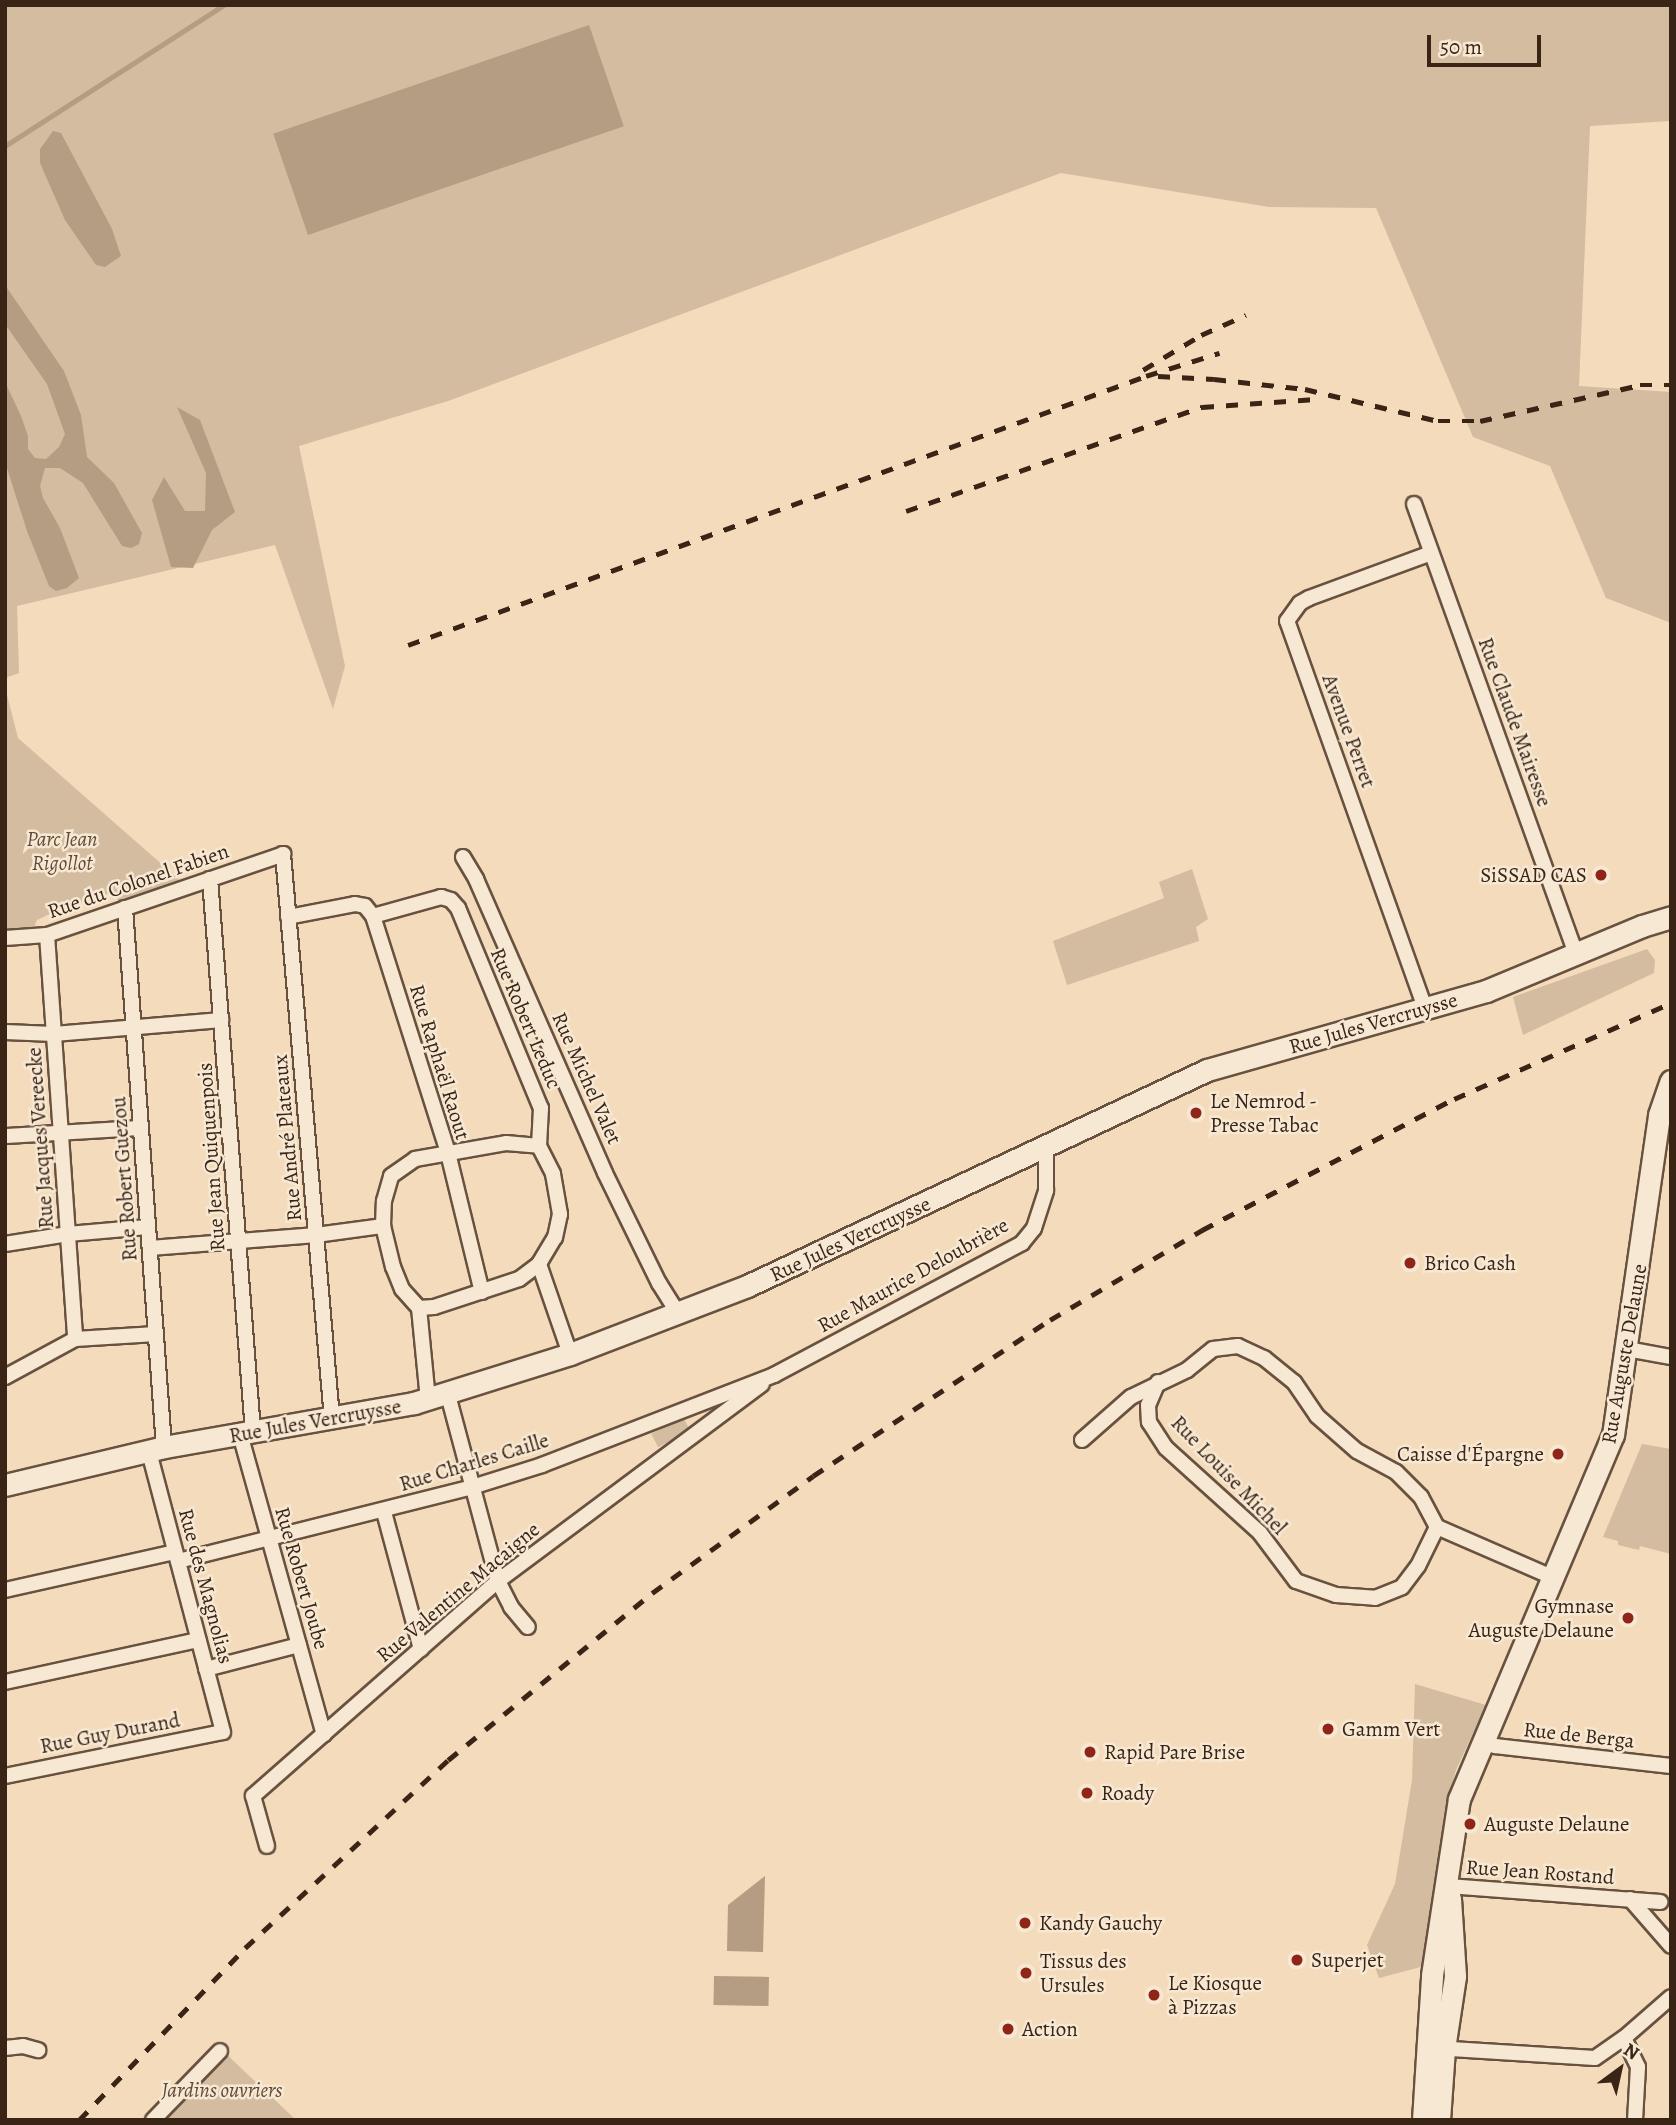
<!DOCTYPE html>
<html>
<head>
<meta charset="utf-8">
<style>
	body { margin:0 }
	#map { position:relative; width:1676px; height:2125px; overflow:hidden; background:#f3dbbb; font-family:Alegreya,serif }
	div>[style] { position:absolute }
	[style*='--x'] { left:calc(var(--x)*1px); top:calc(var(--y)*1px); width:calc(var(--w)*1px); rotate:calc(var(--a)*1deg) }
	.green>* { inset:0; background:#d3bc9f; transform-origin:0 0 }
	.water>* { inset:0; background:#b49d83; transform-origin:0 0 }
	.stream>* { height:4.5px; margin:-2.25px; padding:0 2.25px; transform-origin:2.25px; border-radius:2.25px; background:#b49d83 }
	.roads { filter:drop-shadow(2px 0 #68523f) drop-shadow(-2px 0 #68523f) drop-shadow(0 2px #68523f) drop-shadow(0 -2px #68523f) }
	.street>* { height:14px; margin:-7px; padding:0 7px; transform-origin:7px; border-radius:7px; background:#f7e8d3 }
	.secondary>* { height:21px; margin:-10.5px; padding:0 10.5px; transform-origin:10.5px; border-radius:10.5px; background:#f7e8d3 }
	.rail>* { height:4.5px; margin-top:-2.25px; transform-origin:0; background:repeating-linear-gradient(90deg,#392416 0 12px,transparent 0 24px) }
	.dots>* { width:19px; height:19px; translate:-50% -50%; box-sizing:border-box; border:4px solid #f7e8d3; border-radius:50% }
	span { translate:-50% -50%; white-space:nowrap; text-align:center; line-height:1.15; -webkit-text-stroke:5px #f7e8d3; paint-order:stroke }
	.street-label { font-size:21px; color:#392416 }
	.park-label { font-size:21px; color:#604a38; font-style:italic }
	.poi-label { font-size:21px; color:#392416 }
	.right { translate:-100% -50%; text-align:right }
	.left { translate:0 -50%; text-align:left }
	.frame { position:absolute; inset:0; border:7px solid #392416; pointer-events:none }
	.north { position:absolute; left:1585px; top:2034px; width:70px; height:70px; -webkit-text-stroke:5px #f7e8d3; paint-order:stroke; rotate:33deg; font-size:19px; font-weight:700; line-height:28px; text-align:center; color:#392416 }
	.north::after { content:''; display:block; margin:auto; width:24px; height:32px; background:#392416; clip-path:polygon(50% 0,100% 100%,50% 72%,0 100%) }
	.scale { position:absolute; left:1427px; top:35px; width:114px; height:32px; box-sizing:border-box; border:4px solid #392416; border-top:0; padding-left:9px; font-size:21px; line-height:24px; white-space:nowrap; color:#392416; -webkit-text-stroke:5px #f7e8d3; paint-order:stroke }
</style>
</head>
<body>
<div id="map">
	<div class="green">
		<div style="clip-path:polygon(5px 5px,1671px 5px,1671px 121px,1590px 126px,1579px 386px,1671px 392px,1671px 623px,1606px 598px,1550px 466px,1473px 437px,1376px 208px,1269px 207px,1061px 173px,448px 401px,299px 446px,345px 666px,333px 709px,275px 545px,17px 606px,19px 673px,5px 678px)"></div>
		<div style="clip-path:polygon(5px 687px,18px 738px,182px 882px,120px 904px,114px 892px,58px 910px,37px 920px,33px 930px,5px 930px)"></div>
		<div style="clip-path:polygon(1192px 869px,1208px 919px,1196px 927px,1199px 941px,1067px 985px,1053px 941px,1164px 898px,1159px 882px)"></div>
		<div style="clip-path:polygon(1647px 949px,1655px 960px,1654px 973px,1523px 1035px,1513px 997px)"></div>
		<div style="left:683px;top:1417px;width:15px;height:36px;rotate:62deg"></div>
		<div style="clip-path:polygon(1642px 1444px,1671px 1449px,1671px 1554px,1640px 1546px,1639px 1550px,1618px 1545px,1618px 1541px,1603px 1537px)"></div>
		<div style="clip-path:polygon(1415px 1684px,1486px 1705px,1456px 1770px,1444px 1813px,1440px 1896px,1428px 1965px,1379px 1978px,1367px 1945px,1395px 1884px,1412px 1780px)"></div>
		<div style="clip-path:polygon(222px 2050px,296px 2120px,154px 2120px)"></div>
	</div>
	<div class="water">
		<div style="left:589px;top:25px;width:107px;height:334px;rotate:71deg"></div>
		<div style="clip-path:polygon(53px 131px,61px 133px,112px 229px,121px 256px,105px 267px,96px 265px,65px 220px,40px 163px,40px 149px)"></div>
		<div style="clip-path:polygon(5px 285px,64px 371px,81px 415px,87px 457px,114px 483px,142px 533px,139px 544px,131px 548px,122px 546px,83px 483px,60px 468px,45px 468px,40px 486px,43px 498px,60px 528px,79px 578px,67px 588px,56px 591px,49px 586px,27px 531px,5px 462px,5px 382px,21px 416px,28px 436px,28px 449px,35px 458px,46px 459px,59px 447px,65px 434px,47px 384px,5px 324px)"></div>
		<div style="clip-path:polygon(177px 407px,200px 420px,235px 512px,212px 530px,193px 568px,171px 567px,152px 500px,164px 477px,185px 511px,205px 511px,206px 473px)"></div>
		<div style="clip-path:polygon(765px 1876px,763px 1952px,727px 1951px,728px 1905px)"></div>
		<div style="left:714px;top:1976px;width:55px;height:29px;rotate:1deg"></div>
	</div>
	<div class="stream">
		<div style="--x:5;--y:146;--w:260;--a:-32.8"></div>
	</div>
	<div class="roads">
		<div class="street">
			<div style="--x:1414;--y:504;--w:480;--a:70.2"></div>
			<div style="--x:463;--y:857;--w:26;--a:59"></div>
			<div style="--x:476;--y:879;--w:321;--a:66.3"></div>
			<div style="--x:605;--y:1173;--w:123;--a:63.9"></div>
			<div style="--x:659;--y:1283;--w:36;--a:58"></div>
			<div style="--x:210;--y:879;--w:555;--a:85.55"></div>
			<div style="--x:125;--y:908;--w:540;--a:85.86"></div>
			<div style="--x:373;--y:916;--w:71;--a:-15.6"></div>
			<div style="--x:441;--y:897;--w:10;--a:17"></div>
			<div style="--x:451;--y:900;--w:11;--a:49"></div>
			<div style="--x:458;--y:908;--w:217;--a:67.5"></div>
			<div style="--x:541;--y:1108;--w:38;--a:93"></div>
			<div style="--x:288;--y:917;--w:68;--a:-11"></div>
			<div style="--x:355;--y:904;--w:10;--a:11"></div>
			<div style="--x:365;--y:906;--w:13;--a:51"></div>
			<div style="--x:373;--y:916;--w:249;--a:72.4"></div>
			<div style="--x:448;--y:1153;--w:143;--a:76.3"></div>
			<div style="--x:47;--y:935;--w:405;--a:86"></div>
			<div style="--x:5;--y:938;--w:42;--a:-4.1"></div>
			<div style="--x:47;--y:935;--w:250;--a:-18.9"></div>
			<div style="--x:283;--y:854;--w:567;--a:85.04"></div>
			<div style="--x:1425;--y:1008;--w:411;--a:-109.6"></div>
			<div style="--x:1287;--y:621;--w:22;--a:-54"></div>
			<div style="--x:1300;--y:603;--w:10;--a:-29"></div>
			<div style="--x:1309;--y:598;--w:130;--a:-20.2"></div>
			<div style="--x:5;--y:1032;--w:49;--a:2.3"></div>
			<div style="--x:54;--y:1034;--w:168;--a:-4.8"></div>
			<div style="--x:5;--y:1136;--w:136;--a:-3.4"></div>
			<div style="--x:506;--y:1143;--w:33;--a:5"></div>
			<div style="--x:539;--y:1146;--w:31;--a:63"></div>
			<div style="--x:553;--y:1174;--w:41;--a:80.1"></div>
			<div style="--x:560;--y:1214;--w:24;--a:102"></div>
			<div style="--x:555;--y:1237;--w:31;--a:121"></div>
			<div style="--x:539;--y:1264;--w:25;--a:143"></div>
			<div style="--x:519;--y:1279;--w:89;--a:161.8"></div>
			<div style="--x:434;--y:1307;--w:15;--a:176"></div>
			<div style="--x:419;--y:1308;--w:25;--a:-132"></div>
			<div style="--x:402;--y:1289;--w:24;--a:-112"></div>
			<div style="--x:393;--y:1267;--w:42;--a:-103.7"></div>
			<div style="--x:383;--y:1226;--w:25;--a:-88"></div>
			<div style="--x:384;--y:1201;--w:26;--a:-74"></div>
			<div style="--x:391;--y:1176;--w:29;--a:-35"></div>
			<div style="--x:415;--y:1159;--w:92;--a:-10"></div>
			<div style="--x:5;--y:1244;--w:64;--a:-9"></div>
			<div style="--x:68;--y:1234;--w:80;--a:-5"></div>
			<div style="--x:150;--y:1248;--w:167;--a:-4.5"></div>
			<div style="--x:316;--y:1235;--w:68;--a:-7.7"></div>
			<div style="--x:539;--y:1264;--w:95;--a:71"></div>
			<div style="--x:419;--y:1308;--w:91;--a:84.4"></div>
			<div style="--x:1627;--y:1349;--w:45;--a:10.3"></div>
			<div style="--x:5;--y:1377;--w:80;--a:-28.5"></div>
			<div style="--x:75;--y:1339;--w:81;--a:-3.5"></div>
			<div style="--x:1158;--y:1382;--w:25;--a:113"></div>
			<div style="--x:1148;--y:1405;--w:17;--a:87"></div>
			<div style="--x:1149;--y:1422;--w:31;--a:57"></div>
			<div style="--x:1166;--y:1448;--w:127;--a:42.1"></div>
			<div style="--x:1260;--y:1533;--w:60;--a:53.1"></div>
			<div style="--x:1296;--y:1581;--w:42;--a:19.3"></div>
			<div style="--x:1336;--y:1595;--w:39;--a:4"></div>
			<div style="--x:1375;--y:1598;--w:29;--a:-22"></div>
			<div style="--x:1402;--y:1587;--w:26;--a:-53"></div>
			<div style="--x:1418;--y:1566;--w:43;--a:-64"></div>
			<div style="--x:448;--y:1395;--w:193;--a:75"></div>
			<div style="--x:498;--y:1581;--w:29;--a:63"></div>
			<div style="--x:511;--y:1607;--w:26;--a:50"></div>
			<div style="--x:240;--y:1434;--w:312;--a:74.4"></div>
			<div style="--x:1082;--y:1440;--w:65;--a:-41.3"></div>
			<div style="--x:1131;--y:1397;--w:62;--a:-25.7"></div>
			<div style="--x:1187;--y:1370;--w:33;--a:-39"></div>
			<div style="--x:1213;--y:1349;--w:25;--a:-7"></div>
			<div style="--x:1238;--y:1346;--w:29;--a:25"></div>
			<div style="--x:1264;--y:1358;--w:38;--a:39"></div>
			<div style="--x:1294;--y:1382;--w:41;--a:55.9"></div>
			<div style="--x:1317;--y:1416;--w:53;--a:41.2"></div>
			<div style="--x:1357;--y:1451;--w:44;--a:28.3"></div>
			<div style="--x:1396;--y:1472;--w:35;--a:45"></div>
			<div style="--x:1421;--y:1497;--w:34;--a:62"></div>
			<div style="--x:1437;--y:1527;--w:125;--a:23.5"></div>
			<div style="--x:384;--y:1512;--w:142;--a:74.9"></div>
			<div style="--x:178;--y:1561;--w:303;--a:-14.1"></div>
			<div style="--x:472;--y:1487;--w:73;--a:-17.4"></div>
			<div style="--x:542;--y:1465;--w:249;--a:-21.2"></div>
			<div style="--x:774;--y:1375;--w:281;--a:-28"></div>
			<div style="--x:1022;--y:1243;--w:19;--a:-51"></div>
			<div style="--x:1034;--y:1228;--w:40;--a:-72"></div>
			<div style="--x:1046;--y:1190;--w:42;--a:-90"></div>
			<div style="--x:5;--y:1590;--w:174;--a:-12.6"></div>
			<div style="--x:206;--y:1669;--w:96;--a:-14.5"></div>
			<div style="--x:5;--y:1682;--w:198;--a:-12.3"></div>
			<div style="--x:1484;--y:1742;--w:12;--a:20"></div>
			<div style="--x:1495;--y:1746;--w:177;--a:6.5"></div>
			<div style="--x:5;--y:1776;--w:222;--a:-11.4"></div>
			<div style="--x:223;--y:1732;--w:291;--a:-104.8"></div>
			<div style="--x:267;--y:1846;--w:52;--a:-105.6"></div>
			<div style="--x:253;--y:1796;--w:326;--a:-41.3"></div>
			<div style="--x:498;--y:1581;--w:329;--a:-36.7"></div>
			<div style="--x:1448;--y:1886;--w:213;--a:4.3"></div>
			<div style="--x:1630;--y:1899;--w:62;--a:48.9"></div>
			<div style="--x:1624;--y:2038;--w:32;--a:64"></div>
			<div style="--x:1638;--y:2067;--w:53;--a:93.2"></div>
			<div style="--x:5;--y:2048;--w:18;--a:-6"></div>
			<div style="--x:23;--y:2046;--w:16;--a:15"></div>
			<div style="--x:1435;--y:2048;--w:160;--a:3.6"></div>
			<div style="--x:1595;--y:2058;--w:35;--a:-35"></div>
			<div style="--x:1624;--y:2038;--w:62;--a:-41.1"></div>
			<div style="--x:153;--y:2120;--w:96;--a:-45.8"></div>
		</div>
		<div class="secondary">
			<div style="--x:5;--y:1485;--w:163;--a:-13.4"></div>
			<div style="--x:164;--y:1447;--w:254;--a:-10"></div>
			<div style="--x:414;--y:1403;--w:164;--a:-17.4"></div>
			<div style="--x:570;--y:1354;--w:190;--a:-21"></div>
			<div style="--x:747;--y:1286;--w:508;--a:-25.15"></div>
			<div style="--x:1207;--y:1070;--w:290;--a:-15.8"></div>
			<div style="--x:1486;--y:991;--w:169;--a:-22.6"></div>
			<div style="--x:1642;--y:926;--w:30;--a:-17"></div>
			<div style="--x:1423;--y:2120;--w:145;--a:-86.4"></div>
			<div style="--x:1432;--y:1975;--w:178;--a:-81.3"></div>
			<div style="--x:1459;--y:1799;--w:395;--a:-67.1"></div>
			<div style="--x:1613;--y:1435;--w:323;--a:-81.8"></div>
			<div style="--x:1659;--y:1115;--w:36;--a:-71"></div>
			<div style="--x:1439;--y:2120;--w:71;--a:-86"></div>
			<div style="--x:1444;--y:2049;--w:74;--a:-81.4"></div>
			<div style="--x:1455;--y:1976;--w:78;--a:-93.7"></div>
		</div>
	</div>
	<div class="rail">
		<div style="--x:1143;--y:370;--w:68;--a:-31.1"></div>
		<div style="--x:1201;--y:335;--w:49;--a:-24"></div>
		<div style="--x:1158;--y:376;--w:56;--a:3.1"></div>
		<div style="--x:1214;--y:379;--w:92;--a:6.3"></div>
		<div style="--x:1305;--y:389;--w:137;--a:13.5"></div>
		<div style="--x:1438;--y:421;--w:42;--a:0"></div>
		<div style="--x:1480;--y:421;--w:164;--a:-12.7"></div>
		<div style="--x:1640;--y:385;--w:31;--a:0"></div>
		<div style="--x:906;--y:511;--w:314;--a:-19.4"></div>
		<div style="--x:1202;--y:407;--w:114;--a:-4"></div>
		<div style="--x:408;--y:645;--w:785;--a:-20.03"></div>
		<div style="--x:1146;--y:376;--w:77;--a:-17.5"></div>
		<div style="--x:79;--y:2120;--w:239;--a:-46"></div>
		<div style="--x:245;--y:1948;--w:277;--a:-42.8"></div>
		<div style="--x:448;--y:1760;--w:264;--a:-39.3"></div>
		<div style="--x:652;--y:1593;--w:199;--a:-36"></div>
		<div style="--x:813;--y:1476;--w:284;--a:-33.4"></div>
		<div style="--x:1050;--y:1320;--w:177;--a:-30.6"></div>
		<div style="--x:1202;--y:1230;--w:284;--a:-27.5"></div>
		<div style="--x:1454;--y:1099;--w:237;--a:-23.9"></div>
	</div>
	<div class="dots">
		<div style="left:1601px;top:875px;background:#8f2418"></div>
		<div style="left:1196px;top:1113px;background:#8f2418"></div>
		<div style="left:1410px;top:1263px;background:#8f2418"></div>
		<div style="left:1558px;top:1454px;background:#8f2418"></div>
		<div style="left:1628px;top:1618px;background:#8f2418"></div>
		<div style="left:1328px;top:1729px;background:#8f2418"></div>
		<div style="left:1090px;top:1752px;background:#8f2418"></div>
		<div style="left:1087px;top:1793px;background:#8f2418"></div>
		<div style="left:1470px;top:1824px;background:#8f2418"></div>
		<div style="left:1025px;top:1923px;background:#8f2418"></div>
		<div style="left:1297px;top:1960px;background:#8f2418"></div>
		<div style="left:1026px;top:1973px;background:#8f2418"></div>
		<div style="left:1154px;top:1995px;background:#8f2418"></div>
		<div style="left:1008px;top:2029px;background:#8f2418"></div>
	</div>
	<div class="street-label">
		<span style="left:1515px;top:722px;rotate:70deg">Rue Claude Mairesse</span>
		<span style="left:1349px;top:731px;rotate:70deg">Avenue Perret</span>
		<span style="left:138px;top:881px;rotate:-19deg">Rue du Colonel Fabien</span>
		<span style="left:526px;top:1018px;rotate:67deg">Rue Robert Leduc</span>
		<span style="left:1373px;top:1023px;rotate:-16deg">Rue Jules Vercruysse</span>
		<span style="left:440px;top:1062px;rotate:73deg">Rue Raphaël Raout</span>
		<span style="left:587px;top:1078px;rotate:66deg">Rue Michel Valet</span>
		<span style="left:40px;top:1138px;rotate:-94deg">Rue Jacques Vereecke</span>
		<span style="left:287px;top:1138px;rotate:-95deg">Rue André Plateaux</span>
		<span style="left:211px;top:1157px;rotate:-94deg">Rue Jean Quiquenpois</span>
		<span style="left:124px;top:1179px;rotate:-94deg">Rue Robert Guezou</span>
		<span style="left:850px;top:1239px;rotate:-25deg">Rue Jules Vercruysse</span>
		<span style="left:913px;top:1275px;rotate:-29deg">Rue Maurice Deloubrière</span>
		<span style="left:1624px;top:1354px;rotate:-80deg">Rue Auguste Delaune</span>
		<span style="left:315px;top:1421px;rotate:-10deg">Rue Jules Vercruysse</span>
		<span style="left:474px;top:1462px;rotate:-17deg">Rue Charles Caille</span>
		<span style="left:1229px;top:1475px;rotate:46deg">Rue Louise Michel</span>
		<span style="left:302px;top:1578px;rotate:74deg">Rue Robert Joube</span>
		<span style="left:206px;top:1586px;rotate:75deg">Rue des Magnolias</span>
		<span style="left:458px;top:1592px;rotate:-40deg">Rue Valentine Macaigne</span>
		<span style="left:110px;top:1733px;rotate:-11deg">Rue Guy Durand</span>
		<span style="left:1579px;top:1735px;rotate:6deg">Rue de Berga</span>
		<span style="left:1540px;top:1872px;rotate:4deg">Rue Jean Rostand</span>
	</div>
	<div class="park-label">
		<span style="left:62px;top:851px">Parc Jean<br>Rigollot</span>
		<span style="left:222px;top:2090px">Jardins ouvriers</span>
	</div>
	<div class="poi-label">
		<span class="right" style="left:1587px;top:875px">SiSSAD CAS</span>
		<span class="left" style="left:1210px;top:1113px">Le Nemrod -<br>Presse Tabac</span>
		<span class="left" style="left:1424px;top:1263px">Brico Cash</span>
		<span class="right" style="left:1544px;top:1454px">Caisse d'Épargne</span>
		<span class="right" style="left:1614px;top:1618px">Gymnase<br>Auguste Delaune</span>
		<span class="left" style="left:1342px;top:1729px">Gamm Vert</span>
		<span class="left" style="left:1104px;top:1752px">Rapid Pare Brise</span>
		<span class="left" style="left:1101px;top:1793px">Roady</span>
		<span class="left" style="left:1484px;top:1824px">Auguste Delaune</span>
		<span class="left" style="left:1039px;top:1923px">Kandy Gauchy</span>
		<span class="left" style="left:1311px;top:1960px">Superjet</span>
		<span class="left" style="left:1040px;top:1973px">Tissus des<br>Ursules</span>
		<span class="left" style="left:1168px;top:1995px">Le Kiosque<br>à Pizzas</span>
		<span class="left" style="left:1022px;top:2029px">Action</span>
	</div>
	<div class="frame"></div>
	<div class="north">N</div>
	<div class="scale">50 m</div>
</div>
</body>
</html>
